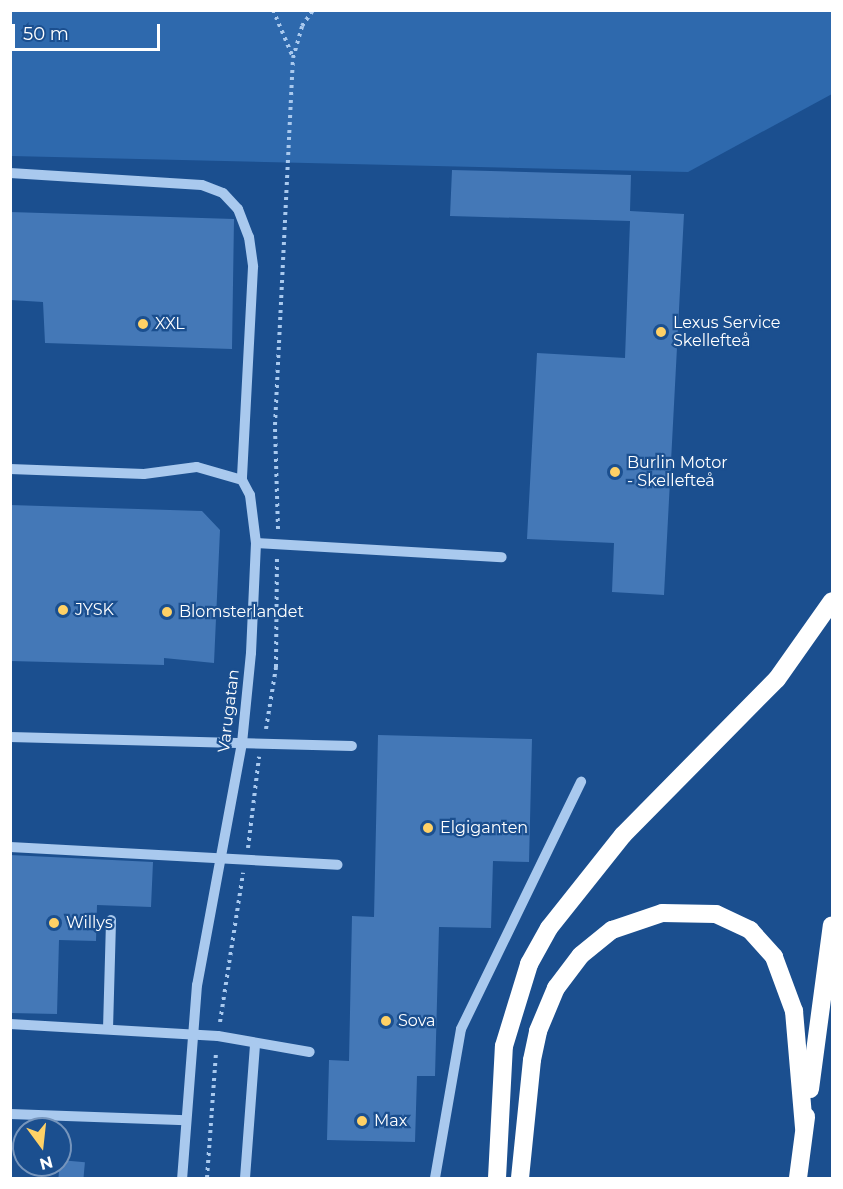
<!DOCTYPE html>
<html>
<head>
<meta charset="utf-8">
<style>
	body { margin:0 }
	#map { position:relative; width:843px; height:1189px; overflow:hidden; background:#1b4f8f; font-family:Montserrat,sans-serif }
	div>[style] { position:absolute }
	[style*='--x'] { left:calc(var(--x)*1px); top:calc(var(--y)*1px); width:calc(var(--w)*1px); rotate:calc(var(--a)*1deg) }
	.green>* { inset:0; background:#2e69ad }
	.building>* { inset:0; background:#4478b7; transform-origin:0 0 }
	.path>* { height:4px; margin-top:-2px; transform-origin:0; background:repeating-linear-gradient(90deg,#a9c9ee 0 3px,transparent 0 7.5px) }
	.minor>* { height:10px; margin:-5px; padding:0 5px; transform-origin:5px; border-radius:5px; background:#a9c9ee }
	.highway>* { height:18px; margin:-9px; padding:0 9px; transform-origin:9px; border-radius:9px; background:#fff }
	.dots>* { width:16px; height:16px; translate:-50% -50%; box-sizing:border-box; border:3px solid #1b4f8f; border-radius:50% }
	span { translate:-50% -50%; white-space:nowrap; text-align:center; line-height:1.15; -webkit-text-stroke:4.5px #1b4f8f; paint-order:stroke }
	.poi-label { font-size:16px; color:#fff }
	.left { translate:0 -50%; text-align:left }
	.street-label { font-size:16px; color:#fff }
	.frame { position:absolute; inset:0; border:12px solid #fff; pointer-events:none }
	.north { position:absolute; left:12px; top:1117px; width:60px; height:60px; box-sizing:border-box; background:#1b4f8f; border:2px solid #7695bc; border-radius:50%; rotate:165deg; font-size:16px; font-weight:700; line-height:24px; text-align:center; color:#fff }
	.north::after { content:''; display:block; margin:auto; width:21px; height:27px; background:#ffd166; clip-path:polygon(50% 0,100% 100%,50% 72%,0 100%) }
	.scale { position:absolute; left:12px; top:24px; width:148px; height:27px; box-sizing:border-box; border:3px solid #fff; border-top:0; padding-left:8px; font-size:18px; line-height:21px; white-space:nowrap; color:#fff; -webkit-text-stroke:4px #1b4f8f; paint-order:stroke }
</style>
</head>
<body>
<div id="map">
	<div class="green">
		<div style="clip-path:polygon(11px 10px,832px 11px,832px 94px,688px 172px,11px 156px)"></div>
	</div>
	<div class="building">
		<div style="clip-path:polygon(452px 170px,631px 175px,630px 211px,684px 214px,664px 595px,612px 592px,614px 543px,527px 539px,537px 353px,625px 358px,630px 221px,450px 216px)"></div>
		<div style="clip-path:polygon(10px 212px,234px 219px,232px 349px,45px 343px,43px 302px,10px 300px)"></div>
		<div style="clip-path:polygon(10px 505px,202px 511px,220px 530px,214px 663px,164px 658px,164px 665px,10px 661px)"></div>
		<div style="clip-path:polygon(378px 735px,532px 739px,529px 862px,493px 861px,491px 928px,439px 927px,435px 1076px,417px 1076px,415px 1142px,327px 1140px,329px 1060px,349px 1061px,352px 916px,374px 917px)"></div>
		<div style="clip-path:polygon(10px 855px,153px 862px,151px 907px,97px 905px,96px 941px,59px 940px,57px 1014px,10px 1013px)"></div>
		<div style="left:60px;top:1160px;width:25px;height:19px;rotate:5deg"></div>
	</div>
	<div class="path">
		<div style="--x:273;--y:10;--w:49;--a:67.1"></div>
		<div style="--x:278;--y:529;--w:104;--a:-91.7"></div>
		<div style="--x:275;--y:425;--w:367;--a:-87.2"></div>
		<div style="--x:293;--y:58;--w:33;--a:-74"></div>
		<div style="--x:302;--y:26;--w:19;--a:-55"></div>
		<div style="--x:266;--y:729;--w:63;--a:-80.8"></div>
		<div style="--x:276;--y:667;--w:109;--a:-89.5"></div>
		<div style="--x:248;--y:848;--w:92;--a:-83.1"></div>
		<div style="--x:220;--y:1022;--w:151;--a:-81.2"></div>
		<div style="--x:207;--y:1178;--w:127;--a:-85.9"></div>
	</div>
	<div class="minor">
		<div style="--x:10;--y:173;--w:192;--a:3.6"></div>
		<div style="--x:202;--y:185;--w:22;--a:21"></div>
		<div style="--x:223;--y:193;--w:22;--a:47"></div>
		<div style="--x:238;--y:209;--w:30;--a:69"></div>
		<div style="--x:249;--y:237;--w:30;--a:82"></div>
		<div style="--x:253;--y:267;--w:213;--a:93"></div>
		<div style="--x:10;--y:469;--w:134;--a:2.1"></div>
		<div style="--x:144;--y:474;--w:53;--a:-7.5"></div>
		<div style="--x:197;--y:467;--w:47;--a:16.1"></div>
		<div style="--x:242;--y:480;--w:17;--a:62"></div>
		<div style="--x:250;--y:495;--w:48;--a:82.9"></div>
		<div style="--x:256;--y:543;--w:110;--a:92.6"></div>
		<div style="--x:251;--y:653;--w:90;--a:95.7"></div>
		<div style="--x:242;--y:743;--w:246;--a:100.5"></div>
		<div style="--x:197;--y:985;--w:194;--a:94.4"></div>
		<div style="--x:256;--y:543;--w:246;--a:3.3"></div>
		<div style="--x:10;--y:737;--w:342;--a:1.5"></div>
		<div style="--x:10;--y:847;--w:328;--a:3.1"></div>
		<div style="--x:10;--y:1024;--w:208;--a:3.3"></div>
		<div style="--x:218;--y:1036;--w:93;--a:9.9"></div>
		<div style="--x:108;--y:1029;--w:109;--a:-88.4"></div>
		<div style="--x:10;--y:1114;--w:176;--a:2"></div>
		<div style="--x:245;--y:1178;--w:134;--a:-85.7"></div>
		<div style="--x:435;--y:1178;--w:151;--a:-80.1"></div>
		<div style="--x:461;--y:1029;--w:275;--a:-64.1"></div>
	</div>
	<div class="highway">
		<div style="--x:810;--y:1089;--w:165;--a:-82.4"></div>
		<div style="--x:497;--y:1178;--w:132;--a:-87"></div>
		<div style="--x:504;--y:1046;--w:86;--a:-73"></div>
		<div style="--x:529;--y:964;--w:41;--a:-60.9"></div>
		<div style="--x:549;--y:928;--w:119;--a:-51.5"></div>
		<div style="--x:623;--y:835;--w:219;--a:-45.4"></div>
		<div style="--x:777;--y:679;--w:95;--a:-54.8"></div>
		<div style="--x:520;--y:1178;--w:119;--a:-84.2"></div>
		<div style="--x:532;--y:1060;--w:30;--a:-78"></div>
		<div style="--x:538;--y:1031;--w:47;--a:-67.3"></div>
		<div style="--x:556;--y:988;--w:41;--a:-52.9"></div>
		<div style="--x:581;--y:955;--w:40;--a:-39"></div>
		<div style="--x:612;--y:930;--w:53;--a:-18.8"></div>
		<div style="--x:662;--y:913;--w:54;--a:1.1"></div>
		<div style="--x:716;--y:914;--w:38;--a:25"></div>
		<div style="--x:750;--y:930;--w:36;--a:48"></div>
		<div style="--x:774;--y:957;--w:58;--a:69.7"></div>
		<div style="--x:794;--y:1011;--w:117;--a:85.1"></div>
		<div style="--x:798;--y:1178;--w:62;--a:-82.5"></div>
	</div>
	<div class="dots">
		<div style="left:143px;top:324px;background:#ffd166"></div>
		<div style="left:661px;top:332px;background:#ffd166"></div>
		<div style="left:615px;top:472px;background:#ffd166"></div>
		<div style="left:63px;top:610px;background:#ffd166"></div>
		<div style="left:167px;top:612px;background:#ffd166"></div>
		<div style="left:428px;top:828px;background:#ffd166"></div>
		<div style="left:54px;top:923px;background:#ffd166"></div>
		<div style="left:386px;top:1021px;background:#ffd166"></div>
		<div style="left:362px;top:1121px;background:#ffd166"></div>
	</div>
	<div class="poi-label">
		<span class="left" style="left:673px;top:332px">Lexus Service<br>Skellefteå</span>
		<span class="left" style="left:155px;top:324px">XXL</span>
		<span class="left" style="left:627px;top:472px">Burlin Motor<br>- Skellefteå</span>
		<span class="left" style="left:75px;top:610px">JYSK</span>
		<span class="left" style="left:179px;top:612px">Blomsterlandet</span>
		<span class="left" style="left:440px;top:828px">Elgiganten</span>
		<span class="left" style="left:66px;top:923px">Willys</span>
		<span class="left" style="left:398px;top:1021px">Sova</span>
		<span class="left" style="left:374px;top:1121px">Max</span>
	</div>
	<div class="street-label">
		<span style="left:229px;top:711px;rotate:-83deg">Varugatan</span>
	</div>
	<div class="frame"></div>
	<div class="north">N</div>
	<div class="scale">50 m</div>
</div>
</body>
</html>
